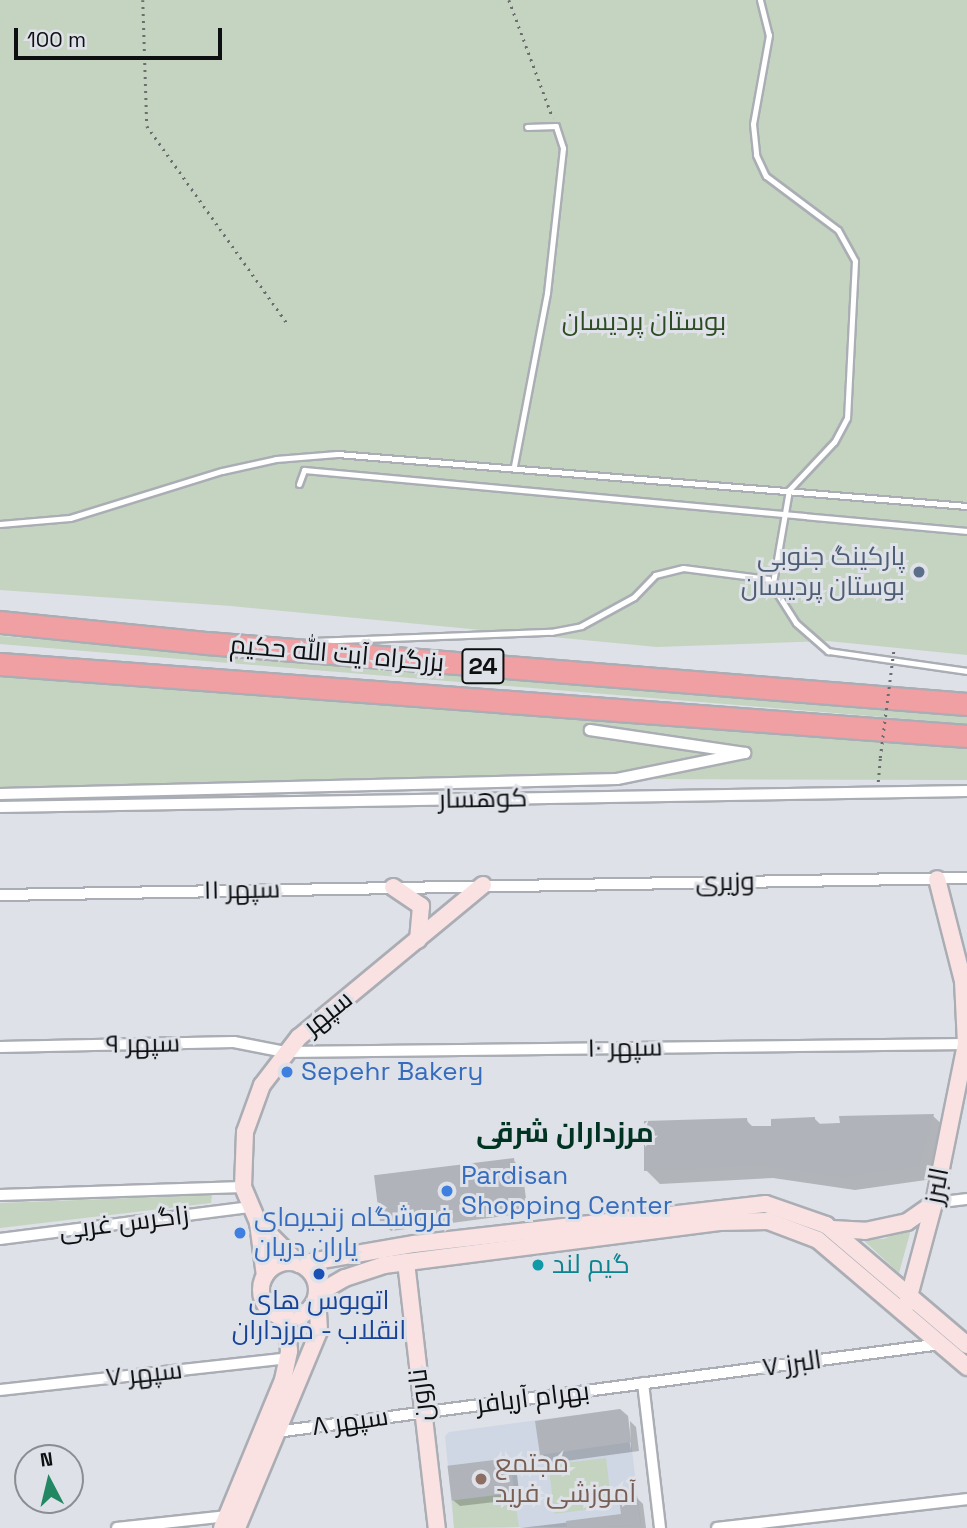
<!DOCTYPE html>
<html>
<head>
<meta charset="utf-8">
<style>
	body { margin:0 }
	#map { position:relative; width:967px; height:1528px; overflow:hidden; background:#dee1e7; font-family:"Space Grotesk",Cairo,sans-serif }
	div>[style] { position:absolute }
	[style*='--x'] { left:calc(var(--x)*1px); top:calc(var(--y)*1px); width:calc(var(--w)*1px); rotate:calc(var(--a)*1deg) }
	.built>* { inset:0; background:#cfd7e4 }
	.green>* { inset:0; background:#c4d4c0; transform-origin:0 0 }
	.shadow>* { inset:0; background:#0003 }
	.building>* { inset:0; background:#b0b3b9; transform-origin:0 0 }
	.path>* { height:2.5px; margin-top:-1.25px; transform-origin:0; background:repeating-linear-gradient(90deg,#6b6e71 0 2px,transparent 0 7px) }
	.roads { filter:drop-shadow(2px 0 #aaaeb4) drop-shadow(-2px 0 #aaaeb4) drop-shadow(0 2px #aaaeb4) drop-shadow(0 -2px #aaaeb4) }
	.lane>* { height:5px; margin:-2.5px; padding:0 2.5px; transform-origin:2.5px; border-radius:2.5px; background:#fff }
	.street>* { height:10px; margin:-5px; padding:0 5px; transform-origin:5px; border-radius:5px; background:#fff }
	.secondary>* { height:16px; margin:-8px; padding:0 8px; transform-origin:8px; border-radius:8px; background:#fae2e3 }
	.secondary>.ring { margin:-8px; padding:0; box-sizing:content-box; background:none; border:16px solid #fae2e3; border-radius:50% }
	.highway>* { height:21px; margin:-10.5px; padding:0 10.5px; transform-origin:10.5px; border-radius:10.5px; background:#f09fa3 }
	.path-bridge>* { height:2.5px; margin-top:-1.25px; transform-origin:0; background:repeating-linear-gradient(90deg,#6b6e71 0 2px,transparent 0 7px) }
	.dots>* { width:19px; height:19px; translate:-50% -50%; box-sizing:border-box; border:4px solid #dee1e7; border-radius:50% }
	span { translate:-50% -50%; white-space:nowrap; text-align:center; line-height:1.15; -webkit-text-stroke:6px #dee1e7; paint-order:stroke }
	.shield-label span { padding:2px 5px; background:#dee1e7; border:2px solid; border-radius:5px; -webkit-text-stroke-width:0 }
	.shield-label { font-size:24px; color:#0d0f11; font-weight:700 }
	.park-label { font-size:26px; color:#2c4b21 }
	.service-label { font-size:26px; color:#4e5e75 }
	.right { translate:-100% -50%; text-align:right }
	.street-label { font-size:26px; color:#0d0f11 }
	.shop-label { font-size:26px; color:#366cbe }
	.left { translate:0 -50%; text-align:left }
	.culture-label { font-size:26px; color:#0d838f }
	.transit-label { font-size:26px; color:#164399 }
	.education-label { font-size:26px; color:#785e54 }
	.neighbourhood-label { font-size:28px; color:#032; font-weight:700 }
	.north { position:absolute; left:14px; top:1444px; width:70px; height:70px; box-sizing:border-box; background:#dee1e7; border:2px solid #8a8d91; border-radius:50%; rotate:353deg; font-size:19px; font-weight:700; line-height:28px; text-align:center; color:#0d0f11 }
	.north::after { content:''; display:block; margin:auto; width:24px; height:32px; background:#218863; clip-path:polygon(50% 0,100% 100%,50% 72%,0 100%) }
	.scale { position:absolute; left:14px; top:28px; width:208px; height:32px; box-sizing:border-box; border:4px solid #0d0f11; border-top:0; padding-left:9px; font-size:21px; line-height:24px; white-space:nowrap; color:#0d0f11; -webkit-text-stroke:5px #dee1e7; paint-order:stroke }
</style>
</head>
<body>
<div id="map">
	<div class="built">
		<div style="clip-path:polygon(620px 1409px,628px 1416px,641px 1526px,454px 1528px,445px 1436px,449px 1432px)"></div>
	</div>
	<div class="green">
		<div style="clip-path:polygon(0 0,967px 0,967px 655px,828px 641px,657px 647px,231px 606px,0 590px)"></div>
		<div style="clip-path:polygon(0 636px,967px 714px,967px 724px,0 644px)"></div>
		<div style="clip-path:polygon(0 677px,120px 681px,967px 749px,967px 780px,639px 779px,0 799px)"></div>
		<div style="clip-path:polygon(212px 1195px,211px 1203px,0 1228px,0 1203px)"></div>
		<div style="clip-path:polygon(912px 1226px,899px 1273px,861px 1238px,884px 1239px)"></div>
		<div style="left:606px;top:1458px;width:49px;height:58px;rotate:83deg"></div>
		<div style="clip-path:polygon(514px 1493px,519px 1527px,454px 1528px,452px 1500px)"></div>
	</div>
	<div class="shadow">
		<div style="clip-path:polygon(933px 1116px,947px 1129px,933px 1179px,855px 1190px,773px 1178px,660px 1184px,646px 1170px,746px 1120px,754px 1128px,773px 1128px,814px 1118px,821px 1125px)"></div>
		<div style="clip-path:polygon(513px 1160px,522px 1169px,528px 1213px,391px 1231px,382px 1222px)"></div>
		<div style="clip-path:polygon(626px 1418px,631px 1451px,630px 1421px,636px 1427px,639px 1451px,551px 1463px,542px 1454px)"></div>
		<div style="clip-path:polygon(510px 1460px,516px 1467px,520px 1499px,460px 1506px,453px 1500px)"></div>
		<div style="clip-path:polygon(637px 1498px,643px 1504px,646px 1528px,520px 1528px,623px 1516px)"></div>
	</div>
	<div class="building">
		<div style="clip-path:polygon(934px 1114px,919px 1166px,841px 1177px,758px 1165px,644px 1171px,644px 1121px,747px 1118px,748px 1126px,771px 1126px,771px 1119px,815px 1117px,815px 1124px,840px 1123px,839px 1116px)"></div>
		<div style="left:514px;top:1158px;width:47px;height:141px;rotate:83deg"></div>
		<div style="clip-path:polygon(620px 1409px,628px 1416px,631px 1442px,540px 1455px,535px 1421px)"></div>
		<div style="left:510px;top:1458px;width:35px;height:63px;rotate:83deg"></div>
		<div style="clip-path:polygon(637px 1496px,641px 1526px,567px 1528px,566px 1521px,621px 1514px,619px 1499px)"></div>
	</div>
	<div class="path">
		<div style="--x:143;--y:0;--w:126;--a:88.2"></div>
		<div style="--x:147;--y:126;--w:242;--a:54.6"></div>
		<div style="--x:509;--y:0;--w:126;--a:69.6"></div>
		<div style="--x:878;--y:782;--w:24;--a:-85"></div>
	</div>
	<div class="roads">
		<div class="lane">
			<div style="--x:760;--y:0;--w:36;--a:76"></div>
			<div style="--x:769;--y:35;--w:90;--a:100.2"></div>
			<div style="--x:753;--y:124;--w:31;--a:84"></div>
			<div style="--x:756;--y:155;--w:23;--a:65"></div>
			<div style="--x:766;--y:176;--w:90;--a:36.9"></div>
			<div style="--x:838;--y:230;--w:35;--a:61"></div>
			<div style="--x:855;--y:261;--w:157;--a:92.9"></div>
			<div style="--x:847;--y:418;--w:27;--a:118"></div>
			<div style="--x:834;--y:442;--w:66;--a:133.2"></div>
			<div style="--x:789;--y:490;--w:94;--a:99.8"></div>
			<div style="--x:514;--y:466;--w:176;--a:-79.2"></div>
			<div style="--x:547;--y:293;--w:146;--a:-83.7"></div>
			<div style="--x:563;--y:148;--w:23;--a:-108"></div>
			<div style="--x:556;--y:126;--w:29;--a:178"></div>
			<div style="--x:299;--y:484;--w:15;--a:-70"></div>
			<div style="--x:304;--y:470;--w:666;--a:5.26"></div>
			<div style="--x:0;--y:524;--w:70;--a:-4.9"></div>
			<div style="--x:70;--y:518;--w:159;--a:-17.2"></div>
			<div style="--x:222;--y:471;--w:55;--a:-12.5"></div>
			<div style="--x:276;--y:459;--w:61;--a:-4.7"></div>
			<div style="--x:337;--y:454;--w:632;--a:4.72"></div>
			<div style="--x:313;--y:641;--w:238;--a:-2.2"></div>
			<div style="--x:551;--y:632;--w:31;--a:-11"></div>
			<div style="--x:581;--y:626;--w:60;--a:-28.7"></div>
			<div style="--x:634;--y:597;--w:30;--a:-46"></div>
			<div style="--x:655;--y:575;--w:29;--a:-14"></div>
			<div style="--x:683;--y:568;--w:86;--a:7.4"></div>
			<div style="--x:768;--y:579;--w:52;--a:57.5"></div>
			<div style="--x:796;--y:623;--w:43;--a:41.2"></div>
			<div style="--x:828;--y:651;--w:140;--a:8.2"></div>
		</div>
		<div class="street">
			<div style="--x:0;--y:794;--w:617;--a:-1.39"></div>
			<div style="--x:617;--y:779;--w:131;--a:-11.5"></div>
			<div style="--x:745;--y:753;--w:157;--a:-171.6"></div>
			<div style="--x:0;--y:807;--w:967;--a:-0.95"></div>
			<div style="--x:0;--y:895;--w:967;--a:-1.01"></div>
			<div style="--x:0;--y:1047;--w:234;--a:-1.2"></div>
			<div style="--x:234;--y:1042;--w:52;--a:11.1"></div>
			<div style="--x:285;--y:1052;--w:682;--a:-0.67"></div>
			<div style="--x:0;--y:1195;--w:243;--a:-1.9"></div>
			<div style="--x:934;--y:1203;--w:33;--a:-7"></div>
			<div style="--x:0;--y:1239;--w:251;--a:-7.3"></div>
			<div style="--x:643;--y:1383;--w:146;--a:83.3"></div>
			<div style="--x:0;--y:1390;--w:290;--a:-6.3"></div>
			<div style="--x:276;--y:1432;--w:671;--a:-7.54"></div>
			<div style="--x:117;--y:1528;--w:111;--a:-6.2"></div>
			<div style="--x:717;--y:1528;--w:252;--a:-6.6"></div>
		</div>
		<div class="secondary">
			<div style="--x:483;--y:885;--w:239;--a:140.4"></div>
			<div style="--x:299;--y:1037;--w:61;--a:127.6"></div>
			<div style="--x:262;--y:1085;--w:50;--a:109.9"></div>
			<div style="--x:245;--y:1132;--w:55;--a:92.1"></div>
			<div style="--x:243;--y:1187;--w:39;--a:67"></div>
			<div style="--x:258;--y:1223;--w:58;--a:45"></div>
			<div style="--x:299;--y:1264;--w:117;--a:-9.9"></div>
			<div style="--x:414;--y:1244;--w:354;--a:-6.5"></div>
			<div style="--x:766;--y:1204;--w:64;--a:19.3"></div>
			<div style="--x:826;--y:1225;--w:185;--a:40.4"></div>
			<div style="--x:393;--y:887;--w:34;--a:34"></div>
			<div style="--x:421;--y:906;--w:34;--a:95"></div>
			<div style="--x:258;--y:1223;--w:53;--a:82.5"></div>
			<div style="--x:832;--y:1229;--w:33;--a:3"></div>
			<div style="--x:865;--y:1231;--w:43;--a:-12.1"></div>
			<div style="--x:907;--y:1222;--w:33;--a:-35"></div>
			<div style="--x:406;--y:1262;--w:268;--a:83.4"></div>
			<div class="ring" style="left:261px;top:1262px;width:40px;height:40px"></div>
			<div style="--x:907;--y:1304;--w:105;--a:-75"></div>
			<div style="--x:934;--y:1203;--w:162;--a:-78.6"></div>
			<div style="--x:966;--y:1044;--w:63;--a:-92.7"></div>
			<div style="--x:963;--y:981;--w:105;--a:-104.3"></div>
			<div style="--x:222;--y:1528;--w:160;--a:-67.6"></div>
			<div style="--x:283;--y:1380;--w:30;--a:-78"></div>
			<div style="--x:289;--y:1351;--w:34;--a:-95"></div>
			<div style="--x:237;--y:1528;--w:213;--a:-67.4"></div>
			<div style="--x:319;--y:1331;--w:37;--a:-93"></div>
			<div style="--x:317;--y:1294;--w:32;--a:-30"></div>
			<div style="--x:345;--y:1278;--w:41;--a:-18.4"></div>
			<div style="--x:384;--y:1265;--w:338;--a:-7.3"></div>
			<div style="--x:719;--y:1222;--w:49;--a:-1.2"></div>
			<div style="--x:768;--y:1221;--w:53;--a:20.8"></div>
			<div style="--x:818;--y:1240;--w:196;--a:40.4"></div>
		</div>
		<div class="highway">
			<div style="--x:0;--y:622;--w:208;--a:5.8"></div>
			<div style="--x:207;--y:643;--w:762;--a:4.59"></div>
			<div style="--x:0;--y:664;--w:970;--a:4.26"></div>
		</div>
	</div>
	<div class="path-bridge">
		<div style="--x:880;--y:758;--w:112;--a:-82.8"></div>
	</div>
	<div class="dots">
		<div style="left:919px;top:572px;background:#5c6f8a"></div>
		<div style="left:287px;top:1072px;background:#3f7fe0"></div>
		<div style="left:447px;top:1191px;background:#3f7fe0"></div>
		<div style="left:240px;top:1233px;background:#3f7fe0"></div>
		<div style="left:538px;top:1265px;background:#0f9aa8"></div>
		<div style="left:319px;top:1274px;background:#1a4fb4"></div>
		<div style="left:481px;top:1479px;background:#8d6e63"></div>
	</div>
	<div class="shield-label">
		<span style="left:483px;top:666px">24</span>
	</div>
	<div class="park-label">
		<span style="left:644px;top:322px">بوستان پردیسان</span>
	</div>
	<div class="service-label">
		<span class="right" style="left:905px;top:572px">پارکینگ جنوبی<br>بوستان پردیسان</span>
	</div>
	<div class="street-label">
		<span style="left:337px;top:654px;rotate:5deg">بزرگراه آیت الله حکیم</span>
		<span style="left:483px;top:799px;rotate:-1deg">کوهسار</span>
		<span style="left:725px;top:882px;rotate:-1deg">وزیری</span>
		<span style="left:242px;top:890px;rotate:-1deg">سپهر ۱۱</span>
		<span style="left:328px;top:1013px;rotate:-39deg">سپهر</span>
		<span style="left:143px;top:1044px;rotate:-1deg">سپهر ۹</span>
		<span style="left:625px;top:1048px;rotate:-1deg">سپهر ۱۰</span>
		<span style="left:937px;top:1186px;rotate:-79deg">البرز</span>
		<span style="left:124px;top:1223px;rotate:-7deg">زاگرس غربی</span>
		<span style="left:792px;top:1364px;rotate:-8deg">البرز ۷</span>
		<span style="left:144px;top:1374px;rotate:-6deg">سپهر ۷</span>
		<span style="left:421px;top:1395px;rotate:-97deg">نارون</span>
		<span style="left:533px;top:1398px;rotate:-7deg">بهرام آریافر</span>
		<span style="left:350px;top:1422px;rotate:-8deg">سپهر ۸</span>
	</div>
	<div class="shop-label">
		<span class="left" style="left:301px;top:1072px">Sepehr Bakery</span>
		<span class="left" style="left:461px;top:1191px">Pardisan<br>Shopping Center</span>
		<span class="left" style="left:254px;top:1233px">فروشگاه زنجیره‌ای<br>یاران دریان</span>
	</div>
	<div class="culture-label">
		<span class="left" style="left:552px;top:1265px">گیم لند</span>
	</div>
	<div class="transit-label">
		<span style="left:319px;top:1316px">اتوبوس های<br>انقلاب - مرزداران</span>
	</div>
	<div class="education-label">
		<span class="left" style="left:495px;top:1479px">مجتمع<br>آموزشی فرید</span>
	</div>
	<div class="neighbourhood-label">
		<span style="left:565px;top:1132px">مرزداران شرقی</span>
	</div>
	<div class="north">N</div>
	<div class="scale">100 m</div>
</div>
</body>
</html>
